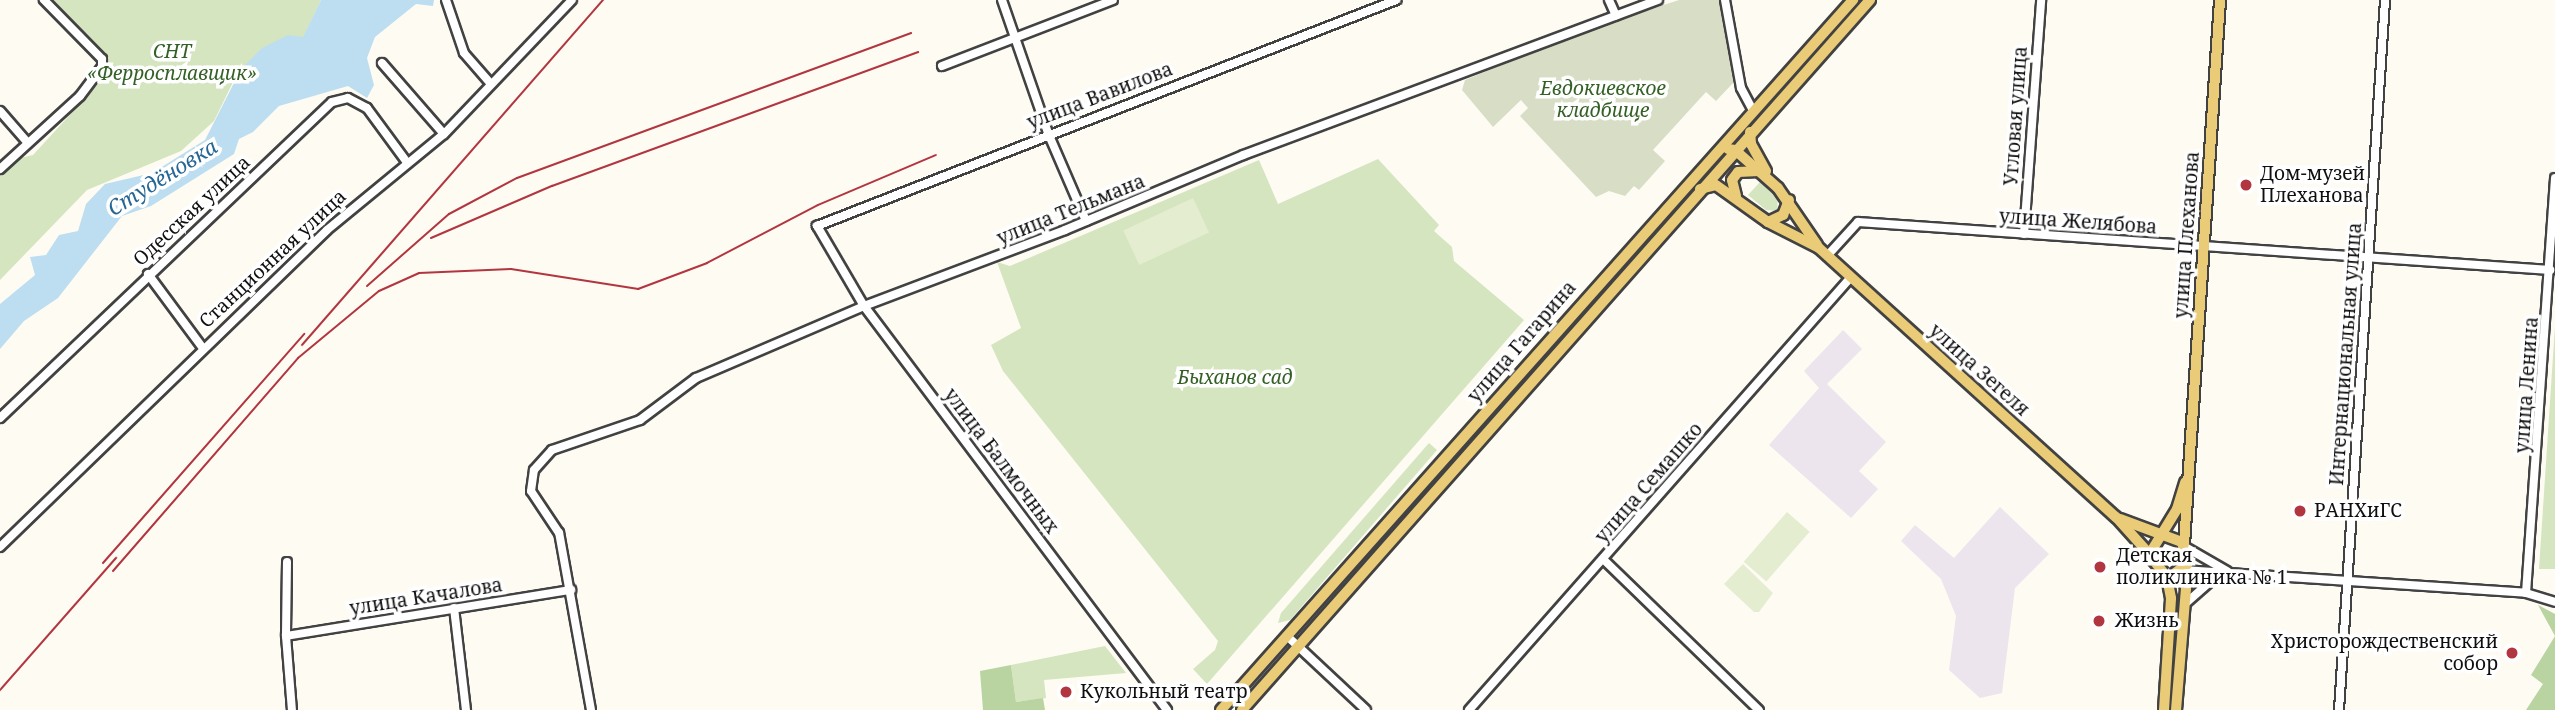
<!DOCTYPE html>
<html>
<head>
<meta charset="utf-8">
<style>
	body { margin:0 }
	#map { position:relative; width:2555px; height:710px; overflow:hidden; background:#fefbf3; font-family:"Noto Serif",serif }
	div>[style] { position:absolute }
	[style*='--x'] { left:calc(var(--x)*1px); top:calc(var(--y)*1px); width:calc(var(--w)*1px); rotate:calc(var(--a)*1deg) }
	.industrial>* { inset:0; background:#ece5ed }
	.green>* { inset:0; background:#d4e5bf }
	.forest>* { inset:0; background:#b9d4a0 }
	.cemetery>* { inset:0; background:#d7dec5 }
	.pitch>* { inset:0; background:#e4edd0; transform-origin:0 0 }
	.water>* { inset:0; background:#bddef0 }
	.roads { filter:drop-shadow(2px 0 #424242) drop-shadow(-2px 0 #424242) drop-shadow(0 2px #424242) drop-shadow(0 -2px #424242) }
	.minor>* { height:8px; margin:-4px; padding:0 4px; transform-origin:4px; border-radius:4px; background:#fff }
	.major>* { height:10px; margin:-5px; padding:0 5px; transform-origin:5px; border-radius:5px; background:#eacb77 }
	.rail>* { height:2px; margin:-1px; padding:0 1px; transform-origin:1px; border-radius:1px; background:#b1363f }
	.dots>* { width:19px; height:19px; translate:-50% -50%; box-sizing:border-box; border:4px solid #fff; border-radius:50% }
	span { translate:-50% -50%; white-space:nowrap; text-align:center; line-height:1.15; -webkit-text-stroke:7px #fff; paint-order:stroke }
	.park-label { font-size:19px; color:#346026; font-style:italic }
	.street-label { font-size:19px; color:#0f0f0f }
	.poi-label { font-size:19px; color:#0f0f0f }
	.left { translate:0 -50%; text-align:left }
	.right { translate:-100% -50%; text-align:right }
	.water-label { font-size:21px; color:#256694; font-style:italic }
</style>
</head>
<body>
<div id="map">
	<div class="industrial">
		<div style="clip-path:polygon(1843px 330px,1862px 349px,1827px 384px,1886px 442px,1859px 471px,1878px 489px,1851px 518px,1769px 445px,1819px 388px,1804px 371px)"></div>
		<div style="clip-path:polygon(2000px 507px,2049px 554px,2015px 588px,2002px 693px,1980px 698px,1949px 670px,1956px 616px,1941px 579px,1901px 541px,1915px 525px,1954px 558px)"></div>
	</div>
	<div class="green">
		<div style="clip-path:polygon(53px 0,321px 0,303px 38px,235px 78px,214px 121px,181px 151px,87px 190px,0 280px,0 173px,16px 159px,33px 155px,100px 82px,109px 58px)"></div>
		<div style="clip-path:polygon(1378px 159px,1439px 225px,1434px 231px,1452px 247px,1454px 261px,1524px 320px,1207px 684px,1193px 669px,1215px 650px,1218px 641px,1003px 371px,991px 345px,1021px 328px,997px 262px,1010px 266px,1259px 160px,1278px 204px)"></div>
		<div style="clip-path:polygon(1760px 182px,1778px 197px,1777px 211px,1766px 210px,1748px 195px)"></div>
		<div style="clip-path:polygon(2555px 326px,2555px 569px,2539px 569px)"></div>
		<div style="clip-path:polygon(1429px 443px,1437px 450px,1290px 620px,1278px 623px,1281px 613px)"></div>
		<div style="clip-path:polygon(1105px 646px,1126px 673px,1044px 680px,1046px 698px,1016px 702px,1011px 665px)"></div>
	</div>
	<div class="forest">
		<div style="clip-path:polygon(2538px 605px,2555px 614px,2555px 710px,2526px 710px,2543px 684px,2531px 675px,2555px 636px)"></div>
		<div style="clip-path:polygon(1011px 665px,1016px 702px,1043px 698px,1045px 710px,983px 710px,980px 671px)"></div>
	</div>
	<div class="cemetery">
		<div style="clip-path:polygon(1679px 0,1724px 0,1734px 82px,1716px 101px,1706px 92px,1653px 150px,1665px 161px,1639px 190px,1634px 186px,1625px 196px,1609px 191px,1596px 197px,1520px 116px,1528px 108px,1521px 100px,1493px 127px,1462px 90px,1465px 80px,1589px 29px)"></div>
	</div>
	<div class="pitch">
		<div style="left:1193px;top:198px;width:38px;height:77px;rotate:65deg"></div>
		<div style="left:1787px;top:512px;width:30px;height:66px;rotate:41deg"></div>
		<div style="clip-path:polygon(1743px 564px,1773px 593px,1759px 612px,1754px 612px,1724px 584px)"></div>
	</div>
	<div class="water">
		<div style="clip-path:polygon(321px 0,434px 0,433px 6px,416px 4px,375px 37px,367px 58px,374px 85px,367px 98px,348px 86px,279px 106px,253px 132px,239px 139px,234px 154px,151px 206px,122px 216px,58px 298px,24px 321px,0 349px,0 304px,35px 275px,30px 257px,46px 255px,59px 235px,78px 231px,86px 204px,105px 184px,152px 173px,205px 140px,241px 69px,262px 48px,288px 35px,303px 37px)"></div>
	</div>
	<div class="roads">
		<div class="minor">
			<div style="--x:446;--y:0;--w:56;--a:71.2"></div>
			<div style="--x:464;--y:53;--w:40;--a:49"></div>
			<div style="--x:1002;--y:0;--w:141;--a:70.9"></div>
			<div style="--x:1048;--y:133;--w:96;--a:66.6"></div>
			<div style="--x:1609;--y:0;--w:17;--a:66"></div>
			<div style="--x:1725;--y:0;--w:89;--a:79.7"></div>
			<div style="--x:1741;--y:88;--w:26;--a:62"></div>
			<div style="--x:382;--y:63;--w:94;--a:48.9"></div>
			<div style="--x:942;--y:66;--w:183;--a:-21.1"></div>
			<div style="--x:0;--y:111;--w:41;--a:48.9"></div>
			<div style="--x:0;--y:169;--w:108;--a:-42.4"></div>
			<div style="--x:80;--y:96;--w:36;--a:-53"></div>
			<div style="--x:102;--y:67;--w:8;--a:-90"></div>
			<div style="--x:102;--y:59;--w:83;--a:-134.5"></div>
			<div style="--x:2024;--y:234;--w:235;--a:-85.8"></div>
			<div style="--x:1827;--y:256;--w:46;--a:-47.6"></div>
			<div style="--x:1858;--y:222;--w:694;--a:3.97"></div>
			<div style="--x:148;--y:274;--w:91;--a:53.5"></div>
			<div style="--x:0;--y:418;--w:458;--a:-43.6"></div>
			<div style="--x:332;--y:102;--w:16;--a:-14"></div>
			<div style="--x:348;--y:98;--w:21;--a:28"></div>
			<div style="--x:367;--y:108;--w:66;--a:53.7"></div>
			<div style="--x:0;--y:547;--w:455;--a:-44.1"></div>
			<div style="--x:327;--y:230;--w:151;--a:-39.4"></div>
			<div style="--x:444;--y:134;--w:185;--a:-46.3"></div>
			<div style="--x:2187;--y:548;--w:46;--a:29.9"></div>
			<div style="--x:1603;--y:559;--w:217;--a:44.1"></div>
			<div style="--x:287;--y:562;--w:74;--a:90.8"></div>
			<div style="--x:286;--y:636;--w:74;--a:85.4"></div>
			<div style="--x:2183;--y:570;--w:344;--a:3.8"></div>
			<div style="--x:2526;--y:593;--w:30;--a:17"></div>
			<div style="--x:2526;--y:593;--w:416;--a:-86"></div>
			<div style="--x:2186;--y:603;--w:45;--a:-41.4"></div>
			<div style="--x:454;--y:608;--w:103;--a:83.3"></div>
			<div style="--x:286;--y:636;--w:289;--a:-9.2"></div>
			<div style="--x:1287;--y:636;--w:108;--a:43.1"></div>
			<div style="--x:591;--y:710;--w:180;--a:-100.2"></div>
			<div style="--x:559;--y:533;--w:50;--a:-123.7"></div>
			<div style="--x:531;--y:491;--w:21;--a:-82"></div>
			<div style="--x:534;--y:470;--w:27;--a:-48"></div>
			<div style="--x:552;--y:450;--w:93;--a:-18.8"></div>
			<div style="--x:640;--y:420;--w:70;--a:-36.9"></div>
			<div style="--x:696;--y:378;--w:183;--a:-23.2"></div>
			<div style="--x:864;--y:306;--w:215;--a:-20.7"></div>
			<div style="--x:1065;--y:230;--w:193;--a:-22.8"></div>
			<div style="--x:1243;--y:155;--w:443;--a:-20.5"></div>
			<div style="--x:1167;--y:710;--w:505;--a:-126.87"></div>
			<div style="--x:864;--y:306;--w:93;--a:-120.4"></div>
			<div style="--x:817;--y:226;--w:622;--a:-21.32"></div>
			<div style="--x:1469;--y:710;--w:577;--a:-48.58"></div>
			<div style="--x:2339;--y:710;--w:711;--a:-86.29"></div>
		</div>
		<div class="major">
			<div style="--x:1750;--y:132;--w:12;--a:85"></div>
			<div style="--x:1751;--y:144;--w:31;--a:61"></div>
			<div style="--x:1728;--y:149;--w:7;--a:8"></div>
			<div style="--x:1735;--y:150;--w:57;--a:41.5"></div>
			<div style="--x:1778;--y:188;--w:69;--a:55.6"></div>
			<div style="--x:1700;--y:189;--w:16;--a:-14"></div>
			<div style="--x:1716;--y:185;--w:64;--a:35.4"></div>
			<div style="--x:1768;--y:222;--w:57;--a:27"></div>
			<div style="--x:1819;--y:248;--w:401;--a:42.2"></div>
			<div style="--x:2116;--y:517;--w:55;--a:47.9"></div>
			<div style="--x:1736;--y:196;--w:16;--a:-104"></div>
			<div style="--x:1732;--y:180;--w:10;--a:-53"></div>
			<div style="--x:1738;--y:172;--w:21;--a:-3"></div>
			<div style="--x:1768;--y:222;--w:17;--a:-25"></div>
			<div style="--x:1783;--y:215;--w:16;--a:-68"></div>
			<div style="--x:2120;--y:519;--w:66;--a:20.4"></div>
			<div style="--x:2182;--y:542;--w:23;--a:77"></div>
			<div style="--x:2187;--y:564;--w:15;--a:143"></div>
			<div style="--x:2184;--y:544;--w:545;--a:-86.21"></div>
			<div style="--x:1221;--y:710;--w:951;--a:-48.33"></div>
			<div style="--x:1242;--y:710;--w:948;--a:-48.51"></div>
			<div style="--x:2164;--y:710;--w:112;--a:-86.4"></div>
			<div style="--x:2171;--y:598;--w:21;--a:-101"></div>
			<div style="--x:2167;--y:577;--w:21;--a:-129"></div>
			<div style="--x:2154;--y:561;--w:11;--a:-100"></div>
			<div style="--x:2152;--y:550;--w:48;--a:-58.6"></div>
			<div style="--x:2177;--y:509;--w:28;--a:-73"></div>
			<div style="--x:2176;--y:710;--w:122;--a:-85.3"></div>
			<div style="--x:2186;--y:588;--w:18;--a:-106"></div>
		</div>
	</div>
	<div class="rail">
		<div style="--x:431;--y:238;--w:132;--a:-23.3"></div>
		<div style="--x:552;--y:186;--w:390;--a:-20.1"></div>
		<div style="--x:367;--y:286;--w:109;--a:-41.3"></div>
		<div style="--x:449;--y:214;--w:77;--a:-27.9"></div>
		<div style="--x:517;--y:178;--w:420;--a:-20.2"></div>
		<div style="--x:302;--y:345;--w:458;--a:-48.9"></div>
		<div style="--x:103;--y:563;--w:305;--a:-48.7"></div>
		<div style="--x:113;--y:571;--w:282;--a:-49"></div>
		<div style="--x:298;--y:358;--w:105;--a:-39.6"></div>
		<div style="--x:379;--y:291;--w:44;--a:-24.2"></div>
		<div style="--x:419;--y:273;--w:92;--a:-2.5"></div>
		<div style="--x:511;--y:269;--w:129;--a:8.9"></div>
		<div style="--x:638;--y:289;--w:74;--a:-20.6"></div>
		<div style="--x:707;--y:263;--w:125;--a:-27.6"></div>
		<div style="--x:818;--y:205;--w:128;--a:-23"></div>
		<div style="--x:0;--y:690;--w:176;--a:-48.7"></div>
	</div>
	<div class="dots">
		<div style="left:2246px;top:185px;background:#b1363f"></div>
		<div style="left:2300px;top:511px;background:#b1363f"></div>
		<div style="left:2100px;top:567px;background:#b1363f"></div>
		<div style="left:2099px;top:621px;background:#b1363f"></div>
		<div style="left:2512px;top:653px;background:#b1363f"></div>
		<div style="left:1066px;top:692px;background:#b1363f"></div>
	</div>
	<div class="park-label">
		<span style="left:172px;top:63px">СНТ<br>«Ферросплавщик»</span>
		<span style="left:1603px;top:100px">Евдокиевское<br>кладбище</span>
		<span style="left:1235px;top:378px">Быханов сад</span>
	</div>
	<div class="street-label">
		<span style="left:1100px;top:96px;rotate:-21deg">улица Вавилова</span>
		<span style="left:2016px;top:116px;rotate:-86deg">Угловая улица</span>
		<span style="left:1071px;top:210px;rotate:-22deg">улица Тельмана</span>
		<span style="left:192px;top:211px;rotate:-43deg">Одесская улица</span>
		<span style="left:2078px;top:222px;rotate:4deg">улица Желябова</span>
		<span style="left:2187px;top:235px;rotate:-86deg">улица Плеханова</span>
		<span style="left:273px;top:259px;rotate:-43deg">Станционная улица</span>
		<span style="left:1522px;top:342px;rotate:-49deg">улица Гагарина</span>
		<span style="left:2346px;top:354px;rotate:-86deg">Интернациональная улица</span>
		<span style="left:1979px;top:370px;rotate:42deg">улица Зегеля</span>
		<span style="left:2527px;top:385px;rotate:-86deg">улица Ленина</span>
		<span style="left:1001px;top:461px;rotate:53deg">улица Балмочных</span>
		<span style="left:1649px;top:483px;rotate:-49deg">улица Семашко</span>
		<span style="left:426px;top:597px;rotate:-9deg">улица Качалова</span>
	</div>
	<div class="poi-label">
		<span class="left" style="left:2260px;top:185px">Дом-музей<br>Плеханова</span>
		<span class="left" style="left:2314px;top:511px">РАНХиГС</span>
		<span class="left" style="left:2116px;top:567px">Детская<br>поликлиника № 1</span>
		<span class="left" style="left:2115px;top:621px">Жизнь</span>
		<span class="right" style="left:2498px;top:653px">Христорождественский<br>собор</span>
		<span class="left" style="left:1080px;top:692px">Кукольный театр</span>
	</div>
	<div class="water-label">
		<span style="left:162px;top:177px;rotate:-32deg">Студёновка</span>
	</div>
</div>
</body>
</html>
